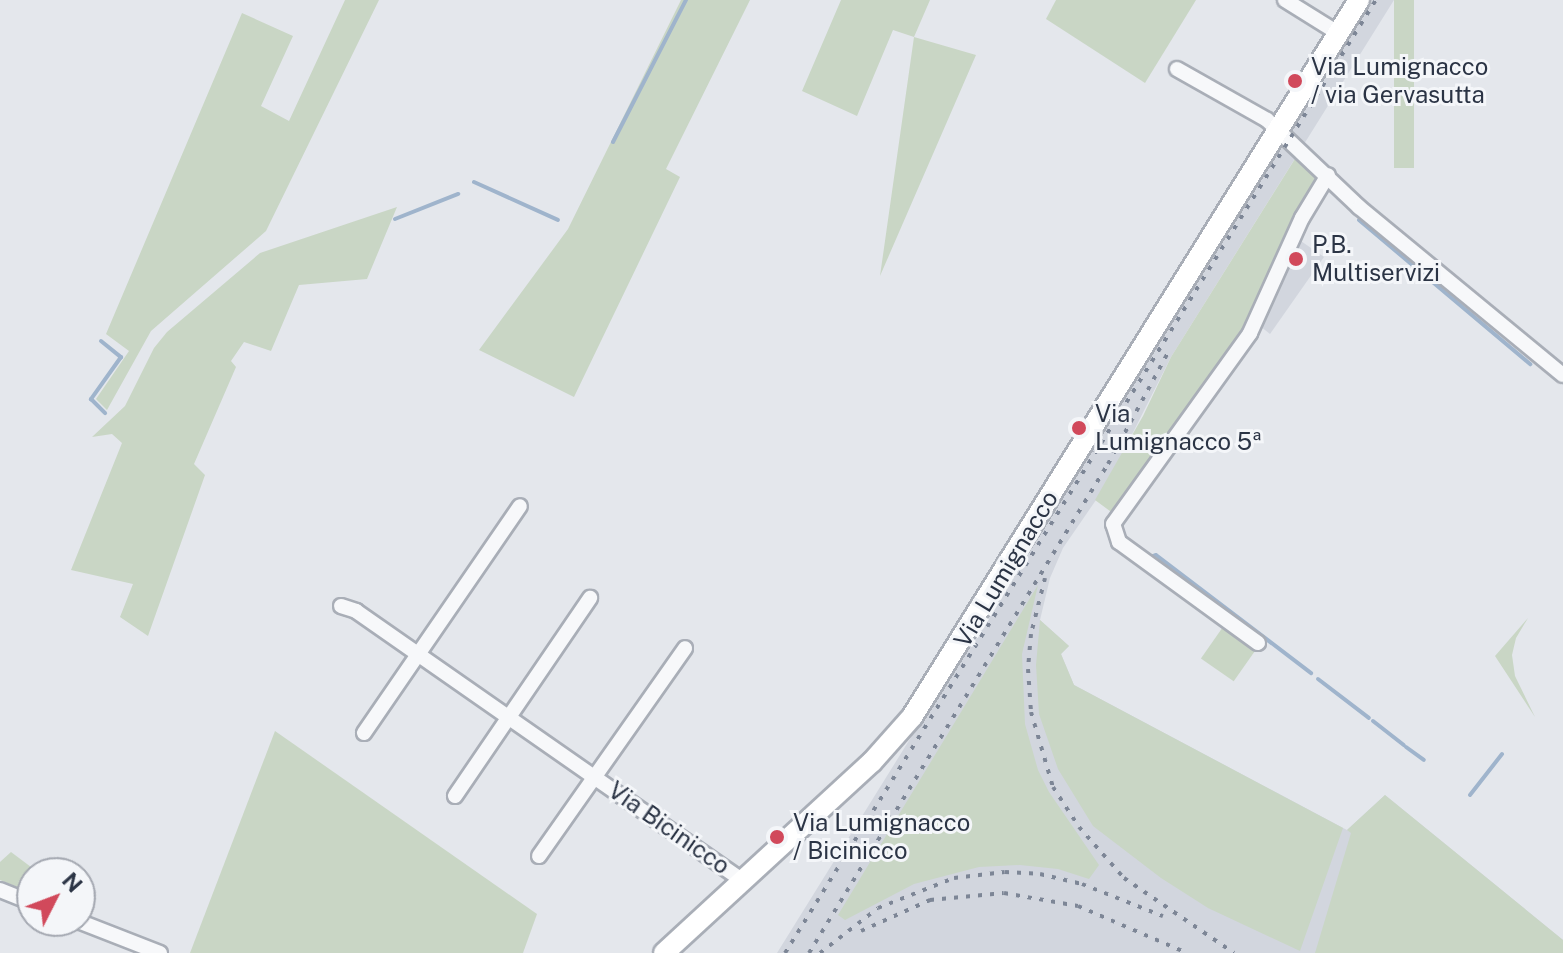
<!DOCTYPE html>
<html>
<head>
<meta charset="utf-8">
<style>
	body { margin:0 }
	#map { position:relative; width:1563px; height:953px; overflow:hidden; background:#e4e7ec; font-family:"Public Sans",sans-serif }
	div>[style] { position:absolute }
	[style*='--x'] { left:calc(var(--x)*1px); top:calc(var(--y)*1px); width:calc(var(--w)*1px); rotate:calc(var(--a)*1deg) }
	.built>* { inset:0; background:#d2d6de }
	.green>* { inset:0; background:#c9d6c5; transform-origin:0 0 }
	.stream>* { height:4px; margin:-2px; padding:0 2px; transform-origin:2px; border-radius:2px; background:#9fb4cc }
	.roads { filter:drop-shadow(2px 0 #a9aeb7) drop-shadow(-2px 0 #a9aeb7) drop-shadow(0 2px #a9aeb7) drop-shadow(0 -2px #a9aeb7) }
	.street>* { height:14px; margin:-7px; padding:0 7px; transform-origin:7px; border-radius:7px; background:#f7f8fa }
	.secondary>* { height:20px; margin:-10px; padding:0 10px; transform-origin:10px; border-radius:10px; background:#fff }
	.rail>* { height:4px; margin-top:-2px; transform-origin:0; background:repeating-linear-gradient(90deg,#7d8696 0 4px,transparent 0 12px) }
	.dots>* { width:22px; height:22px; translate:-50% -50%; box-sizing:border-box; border:4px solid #f4f6f9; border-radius:50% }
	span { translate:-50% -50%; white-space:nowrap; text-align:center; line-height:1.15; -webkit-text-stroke:6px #f4f6f9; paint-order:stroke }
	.poi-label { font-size:24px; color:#2b3445 }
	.left { translate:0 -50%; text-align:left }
	.street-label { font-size:24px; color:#2b3445 }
	.north { position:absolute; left:16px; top:857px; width:80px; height:80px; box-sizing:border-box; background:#f4f6f9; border:2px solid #a4a8b1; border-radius:50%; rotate:48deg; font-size:22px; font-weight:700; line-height:32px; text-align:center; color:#2b3445 }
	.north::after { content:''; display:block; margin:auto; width:28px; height:36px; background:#d1495b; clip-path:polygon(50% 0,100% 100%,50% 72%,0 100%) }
</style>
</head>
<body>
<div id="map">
	<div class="built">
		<div style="clip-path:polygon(1369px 0,1394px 0,1171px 357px,1107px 484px,1063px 548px,1050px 578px,1040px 620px,1069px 646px,1061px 654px,1074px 685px,1347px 830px,1385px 795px,1563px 940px,1563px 953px,777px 953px)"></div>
		<div style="clip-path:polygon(1298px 239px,1324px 257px,1270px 334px,1260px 326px)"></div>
	</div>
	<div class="green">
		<div style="clip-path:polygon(345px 0,379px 0,266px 231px,151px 331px,107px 410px,96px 399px,129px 351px,106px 334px,242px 13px,293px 36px,261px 106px,289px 121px)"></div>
		<div style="clip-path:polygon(681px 0,750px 0,666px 169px,680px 177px,574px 397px,479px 350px,568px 229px)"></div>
		<div style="clip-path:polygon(841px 0,930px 0,914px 37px,976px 55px,880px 276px,914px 37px,893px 30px,857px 116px,802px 91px)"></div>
		<div style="clip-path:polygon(1056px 0,1196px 0,1145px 83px,1046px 19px)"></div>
		<div style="left:1394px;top:0;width:20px;height:168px"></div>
		<div style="clip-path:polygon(1298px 154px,1314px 170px,1316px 182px,1251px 320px,1114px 514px,1095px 500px,1143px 416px,1171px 357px)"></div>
		<div style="clip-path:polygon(397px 207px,367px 279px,299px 285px,271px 351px,244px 342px,231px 361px,236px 367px,194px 464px,205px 475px,148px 636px,120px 617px,133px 584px,71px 570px,122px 443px,112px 434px,92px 437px,125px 406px,154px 348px,167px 332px,260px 253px)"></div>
		<div style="clip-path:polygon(1038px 585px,1022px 654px,1025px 724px,1038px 770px,1049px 792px,1099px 865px,1089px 879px,1058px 869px,1020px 865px,979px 867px,914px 884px,845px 920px,838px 915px)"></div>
		<div style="clip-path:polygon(1528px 618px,1516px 638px,1512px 655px,1515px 676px,1535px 717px,1495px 656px)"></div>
		<div style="clip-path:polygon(1040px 620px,1069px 646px,1061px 654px,1074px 685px,1343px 828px,1300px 951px,1208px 908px,1161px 878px,1093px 826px,1058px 769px,1039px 714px,1036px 665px)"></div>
		<div style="left:1225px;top:624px;width:40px;height:42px;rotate:35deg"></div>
		<div style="clip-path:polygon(275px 731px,537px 914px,523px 953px,190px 953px)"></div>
		<div style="clip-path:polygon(1385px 795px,1563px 940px,1563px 953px,1315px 953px,1351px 833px,1347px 830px)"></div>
		<div style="clip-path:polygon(11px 852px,35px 870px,32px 893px,0 880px,0 862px)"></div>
	</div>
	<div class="stream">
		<div style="--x:613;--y:142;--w:160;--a:-62.8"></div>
		<div style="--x:474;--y:182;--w:92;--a:24.3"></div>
		<div style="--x:395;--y:219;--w:68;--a:-21.6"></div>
		<div style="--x:1359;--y:220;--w:224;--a:40.1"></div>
		<div style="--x:101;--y:341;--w:26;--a:39"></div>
		<div style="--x:121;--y:357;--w:52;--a:125.5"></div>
		<div style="--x:91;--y:399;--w:20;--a:45"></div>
		<div style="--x:1150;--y:557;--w:6;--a:-18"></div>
		<div style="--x:1156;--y:555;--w:195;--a:37.3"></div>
		<div style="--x:1318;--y:679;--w:64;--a:37.4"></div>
		<div style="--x:1373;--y:721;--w:39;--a:38"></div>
		<div style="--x:1406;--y:747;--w:22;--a:36"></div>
		<div style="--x:1470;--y:795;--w:52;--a:-52"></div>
	</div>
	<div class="roads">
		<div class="street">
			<div style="--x:1285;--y:0;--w:62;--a:31.9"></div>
			<div style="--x:1177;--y:69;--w:103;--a:29.5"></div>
			<div style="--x:1267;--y:120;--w:127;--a:43.4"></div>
			<div style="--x:1359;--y:207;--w:264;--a:39.5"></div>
			<div style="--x:341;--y:606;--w:16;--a:18"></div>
			<div style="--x:356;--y:611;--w:472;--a:34.9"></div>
			<div style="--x:1258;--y:643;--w:172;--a:-144"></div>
			<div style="--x:1119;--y:542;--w:19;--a:-108"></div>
			<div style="--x:1113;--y:524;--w:235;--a:-54.3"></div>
			<div style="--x:1250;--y:333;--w:126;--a:-65.7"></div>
			<div style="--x:1302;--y:218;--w:50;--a:-58.8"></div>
			<div style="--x:364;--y:733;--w:275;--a:-55.5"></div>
			<div style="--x:455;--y:796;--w:240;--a:-55.7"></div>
			<div style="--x:539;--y:856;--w:254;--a:-54.9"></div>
			<div style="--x:0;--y:890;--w:35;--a:22"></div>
			<div style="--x:78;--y:921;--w:88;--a:21.3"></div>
		</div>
		<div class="secondary">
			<div style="--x:664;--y:953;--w:282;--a:-42.6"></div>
			<div style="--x:872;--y:762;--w:60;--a:-48.4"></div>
			<div style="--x:912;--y:717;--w:845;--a:-58.06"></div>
		</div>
	</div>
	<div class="rail">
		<div style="--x:1045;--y:578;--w:58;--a:104"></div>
		<div style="--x:1031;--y:634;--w:35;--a:95"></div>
		<div style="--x:1028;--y:669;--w:43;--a:86"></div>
		<div style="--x:1031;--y:712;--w:78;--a:73.7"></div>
		<div style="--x:1053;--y:787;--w:48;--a:57"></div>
		<div style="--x:1079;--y:827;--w:68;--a:48.6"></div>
		<div style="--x:1124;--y:878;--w:133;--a:34.3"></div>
		<div style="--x:861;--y:931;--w:76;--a:-24.2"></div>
		<div style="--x:930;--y:900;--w:74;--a:-5.4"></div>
		<div style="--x:1004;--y:893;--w:75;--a:10"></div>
		<div style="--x:1078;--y:906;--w:119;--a:23.3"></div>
		<div style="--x:785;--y:953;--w:1121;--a:-58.2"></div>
		<div style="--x:809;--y:953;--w:573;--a:-58.56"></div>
		<div style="--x:1108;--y:464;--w:131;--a:-61.7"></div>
		<div style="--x:820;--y:953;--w:73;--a:-37.8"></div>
		<div style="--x:878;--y:908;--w:82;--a:-21.5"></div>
		<div style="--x:954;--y:878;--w:51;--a:-6.7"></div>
		<div style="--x:1005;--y:872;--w:35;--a:3"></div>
		<div style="--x:1040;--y:874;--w:43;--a:13.4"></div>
		<div style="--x:1082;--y:884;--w:87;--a:21.6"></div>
	</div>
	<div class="dots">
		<div style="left:1295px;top:81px;background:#d1495b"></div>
		<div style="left:1296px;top:259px;background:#d1495b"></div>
		<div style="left:1079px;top:428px;background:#d1495b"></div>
		<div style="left:777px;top:837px;background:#d1495b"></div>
	</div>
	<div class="poi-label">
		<span class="left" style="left:1311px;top:81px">Via Lumignacco<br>/ via Gervasutta</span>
		<span class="left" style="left:1312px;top:259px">P.B.<br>Multiservizi</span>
		<span class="left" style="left:1095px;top:428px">Via<br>Lumignacco 5ª</span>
		<span class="left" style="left:793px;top:837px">Via Lumignacco<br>/ Bicinicco</span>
	</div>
	<div class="street-label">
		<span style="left:1006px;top:569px;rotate:-59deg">Via Lumignacco</span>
		<span style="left:669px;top:828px;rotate:35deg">Via Bicinicco</span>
	</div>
	<div class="north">N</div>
</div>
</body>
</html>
